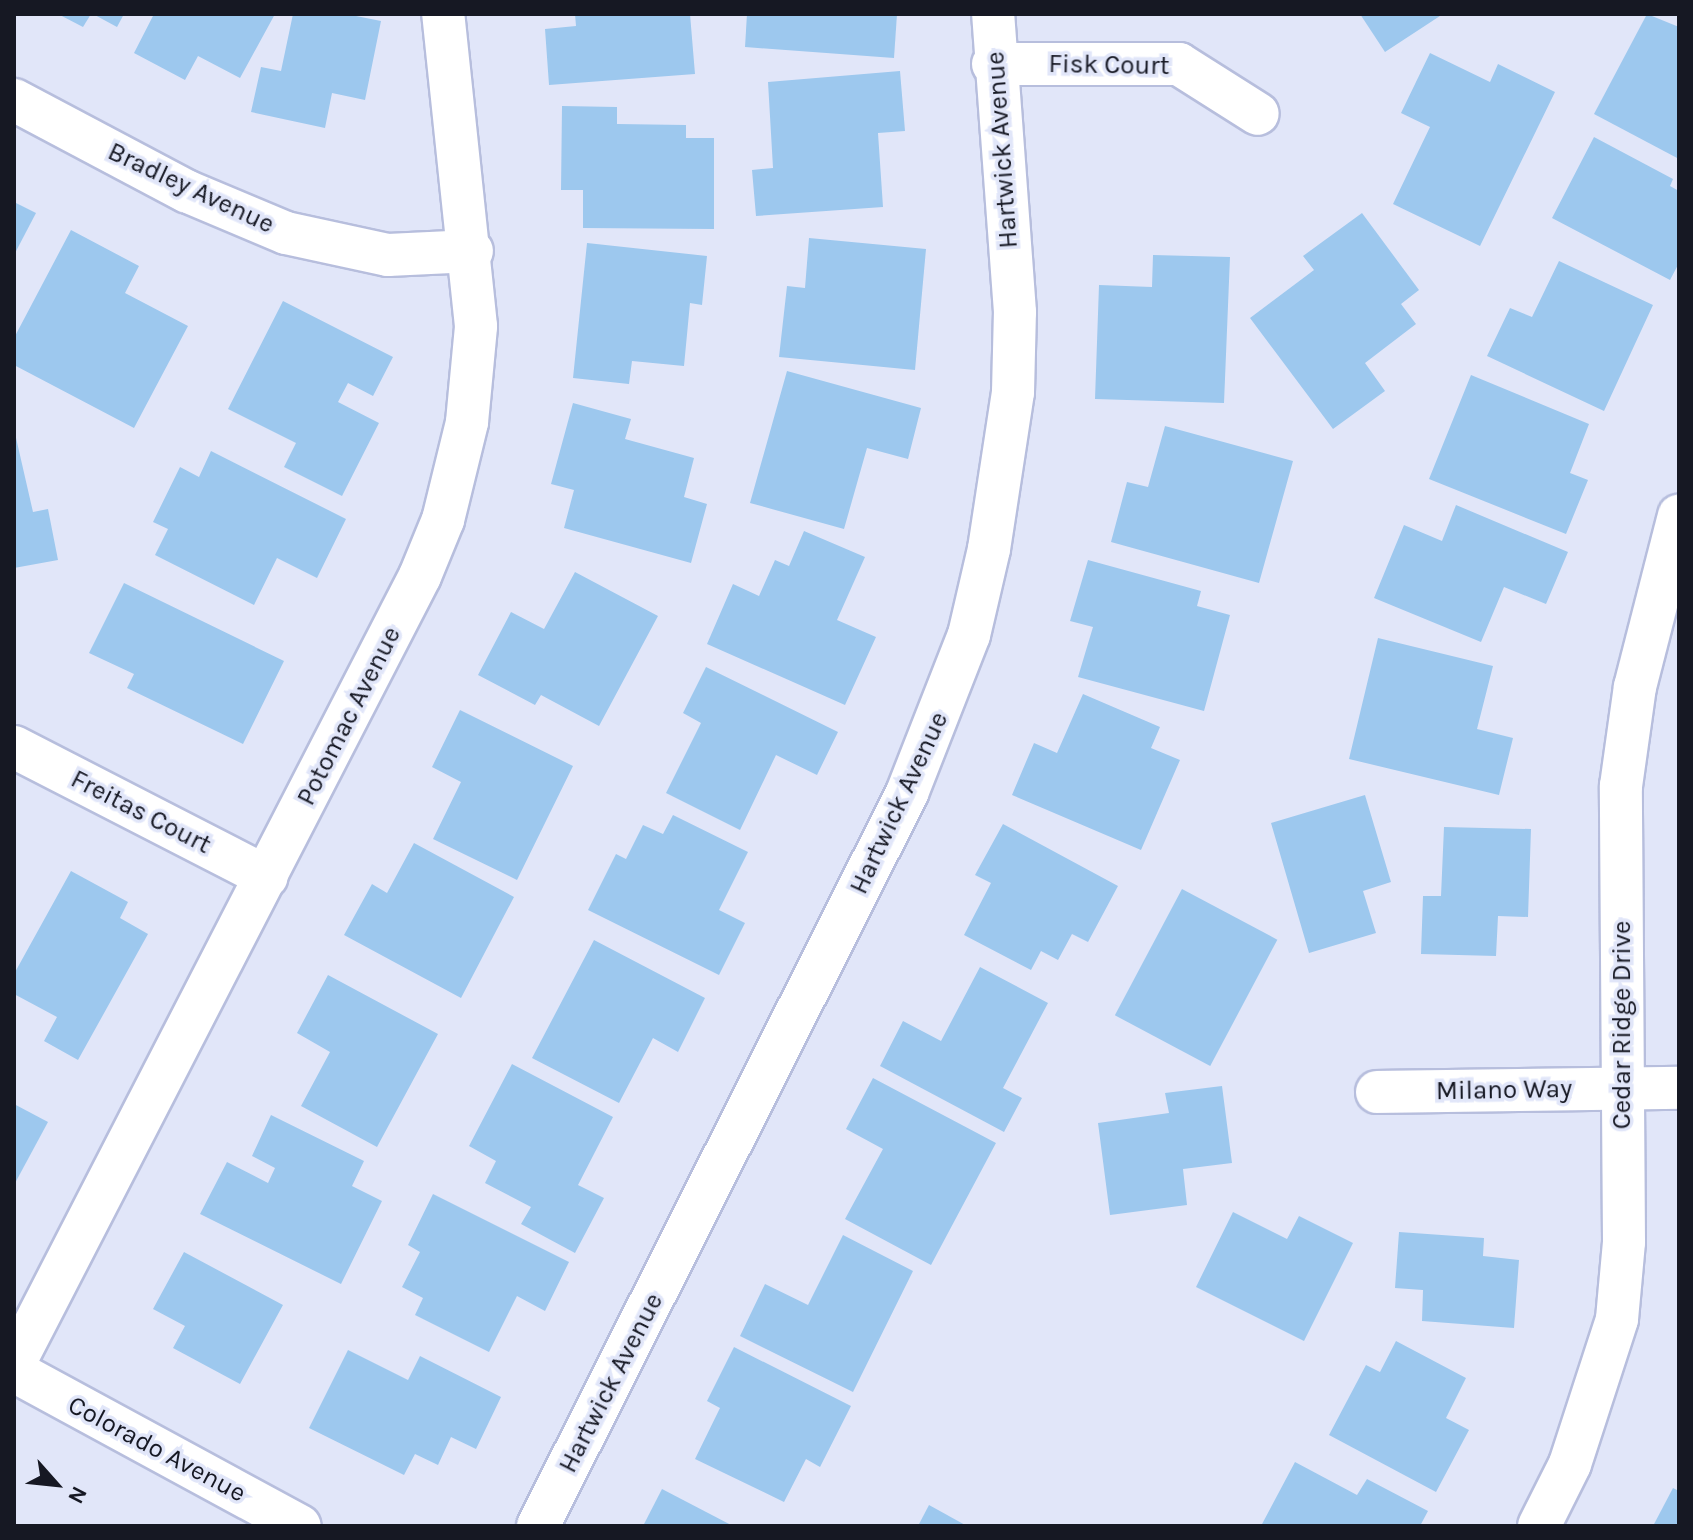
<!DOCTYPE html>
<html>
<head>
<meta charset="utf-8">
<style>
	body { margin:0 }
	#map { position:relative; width:1693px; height:1540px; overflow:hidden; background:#e1e6f9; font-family:Karla,sans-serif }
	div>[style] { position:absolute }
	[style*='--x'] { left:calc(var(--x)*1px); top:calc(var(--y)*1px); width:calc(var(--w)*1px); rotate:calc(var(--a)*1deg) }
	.building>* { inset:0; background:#9dc8ee; transform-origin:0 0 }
	.roads { filter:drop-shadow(2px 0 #b7bedd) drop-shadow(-2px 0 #b7bedd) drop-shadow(0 2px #b7bedd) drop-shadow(0 -2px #b7bedd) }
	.street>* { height:42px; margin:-21px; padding:0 21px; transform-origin:21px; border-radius:21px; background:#fff }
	span { translate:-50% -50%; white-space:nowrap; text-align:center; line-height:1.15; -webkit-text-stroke:7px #e1e6f9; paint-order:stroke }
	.street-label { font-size:26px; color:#161823 }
	.frame { position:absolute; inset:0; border:16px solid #161823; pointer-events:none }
	.north { position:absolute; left:16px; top:1444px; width:80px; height:80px; -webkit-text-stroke:6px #e1e6f9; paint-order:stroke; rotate:117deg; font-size:22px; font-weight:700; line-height:32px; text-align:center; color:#161823 }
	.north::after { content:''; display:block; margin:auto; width:28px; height:36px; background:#161823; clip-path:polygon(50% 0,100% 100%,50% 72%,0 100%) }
</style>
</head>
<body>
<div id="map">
	<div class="building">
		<div style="clip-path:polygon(58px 14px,91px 14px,83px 27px)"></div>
		<div style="clip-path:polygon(93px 14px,124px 14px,117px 27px)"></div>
		<div style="clip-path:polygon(154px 14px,275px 14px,240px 78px,198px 56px,185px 80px,134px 53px)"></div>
		<div style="clip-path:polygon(293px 14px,346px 14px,381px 21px,365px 100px,332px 93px,325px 128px,251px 112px,261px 67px,281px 71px)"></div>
		<div style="clip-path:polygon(575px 14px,690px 14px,695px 74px,549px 85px,545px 29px,576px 26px)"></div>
		<div style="clip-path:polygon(747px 14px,897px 14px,894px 58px,745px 47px)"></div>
		<div style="clip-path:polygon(1360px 14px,1443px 14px,1385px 52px)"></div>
		<div style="clip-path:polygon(1647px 14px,1679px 27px,1679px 159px,1594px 114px)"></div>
		<div style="clip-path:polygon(1430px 53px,1490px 82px,1498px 64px,1555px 92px,1480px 246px,1393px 204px,1430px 127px,1401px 113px)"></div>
		<div style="clip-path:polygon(900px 71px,905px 131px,878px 133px,883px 207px,756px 216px,752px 170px,773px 168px,768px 82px)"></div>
		<div style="clip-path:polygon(562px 106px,617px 107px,617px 124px,686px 125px,686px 138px,714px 138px,714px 229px,583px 228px,583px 190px,561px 190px)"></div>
		<div style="clip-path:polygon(1594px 137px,1673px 179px,1670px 186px,1679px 191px,1679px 263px,1670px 280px,1552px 218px)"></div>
		<div style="clip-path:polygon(14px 202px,36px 213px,14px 255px)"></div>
		<div style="clip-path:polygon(1362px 213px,1419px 290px,1401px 304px,1416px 324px,1365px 363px,1385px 391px,1333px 429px,1250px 318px,1314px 270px,1303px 256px)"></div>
		<div style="clip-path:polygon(71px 230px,139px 266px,125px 293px,188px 326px,134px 428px,14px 365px,14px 338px)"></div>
		<div style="clip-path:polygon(809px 238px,926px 249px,915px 370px,779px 357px,787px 286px,805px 288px)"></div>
		<div style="clip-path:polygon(587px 243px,707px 256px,702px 305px,690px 303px,684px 366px,632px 361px,629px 384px,573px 378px)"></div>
		<div style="clip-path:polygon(1153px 255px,1230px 257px,1224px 403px,1095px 399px,1099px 285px,1152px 287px)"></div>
		<div style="clip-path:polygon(1559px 261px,1653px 305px,1604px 411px,1487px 356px,1510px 308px,1532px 317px)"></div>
		<div style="clip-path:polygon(283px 301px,393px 357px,373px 396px,348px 383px,338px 402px,379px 423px,342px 496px,284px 467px,296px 443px,228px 409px)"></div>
		<div style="clip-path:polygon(787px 371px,921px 408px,908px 459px,867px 448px,844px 529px,750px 503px)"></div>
		<div style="clip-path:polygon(1471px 375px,1589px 424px,1570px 473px,1588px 480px,1566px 534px,1429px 479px)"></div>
		<div style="clip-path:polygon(573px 403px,631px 419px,625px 439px,694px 458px,684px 497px,707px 504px,691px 563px,564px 528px,574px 490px,551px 484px)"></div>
		<div style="clip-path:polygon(1165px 426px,1293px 461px,1259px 583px,1111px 542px,1127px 482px,1148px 487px)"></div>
		<div style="clip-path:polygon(14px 429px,33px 512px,48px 509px,58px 560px,14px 568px)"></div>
		<div style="clip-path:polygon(211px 451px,346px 519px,317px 578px,277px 558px,254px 605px,155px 555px,168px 529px,153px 522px,180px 467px,199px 477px)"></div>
		<div style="clip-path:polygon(1456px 505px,1568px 552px,1546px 604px,1504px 587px,1481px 642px,1374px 598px,1404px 525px,1442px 541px)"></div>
		<div style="clip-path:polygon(804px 531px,865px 557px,837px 620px,876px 637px,845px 705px,707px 644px,733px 584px,759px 596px,775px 560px,789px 566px)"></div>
		<div style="clip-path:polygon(1088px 560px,1201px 591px,1197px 606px,1230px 615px,1204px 711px,1078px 677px,1093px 627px,1070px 621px)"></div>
		<div style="clip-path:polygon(575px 572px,658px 616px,599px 726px,541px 695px,535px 705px,478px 675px,511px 612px,544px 629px)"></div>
		<div style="clip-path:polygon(124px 583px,284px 661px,243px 744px,127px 688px,134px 674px,89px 653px)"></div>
		<div style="clip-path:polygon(1378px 638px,1493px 666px,1477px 729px,1513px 738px,1499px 795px,1349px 759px)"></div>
		<div style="clip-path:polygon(706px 667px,838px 732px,817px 775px,776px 755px,740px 830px,666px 793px,701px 723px,683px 713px)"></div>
		<div style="clip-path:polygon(1083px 694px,1160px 727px,1151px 748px,1180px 760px,1141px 850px,1012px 795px,1034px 743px,1057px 753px)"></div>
		<div style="clip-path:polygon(460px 710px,573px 766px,517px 880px,433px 839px,461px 782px,432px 767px)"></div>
		<div style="clip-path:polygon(1365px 795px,1391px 882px,1363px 891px,1376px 933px,1309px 953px,1271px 823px)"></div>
		<div style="clip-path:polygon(673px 815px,748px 852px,719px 910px,745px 923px,719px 975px,588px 910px,616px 854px,626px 859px,643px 825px,663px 834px)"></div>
		<div style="clip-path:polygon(1003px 824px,1118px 886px,1088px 942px,1072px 934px,1058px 960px,1041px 951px,1031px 970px,964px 935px,991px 883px,975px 875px)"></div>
		<div style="clip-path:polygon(1444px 827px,1531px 829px,1528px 917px,1498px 916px,1496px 956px,1421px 954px,1423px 896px,1441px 896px)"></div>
		<div style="clip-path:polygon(414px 843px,514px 897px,461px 998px,344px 935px,372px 884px,387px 893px)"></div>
		<div style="clip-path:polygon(71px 871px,128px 902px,120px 918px,148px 934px,78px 1060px,44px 1041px,57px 1017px,14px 994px,14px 974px)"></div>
		<div style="left:1182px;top:889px;width:108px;height:143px;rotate:28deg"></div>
		<div style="clip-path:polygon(594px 940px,705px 998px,678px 1052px,653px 1038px,619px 1103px,532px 1058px)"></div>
		<div style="clip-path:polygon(980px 967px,1048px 1003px,1003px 1088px,1022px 1098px,1004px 1132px,880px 1066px,903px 1021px,941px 1041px)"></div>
		<div style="clip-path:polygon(328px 975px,438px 1034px,377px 1147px,301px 1106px,330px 1052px,297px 1033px)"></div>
		<div style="clip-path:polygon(512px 1064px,613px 1117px,578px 1185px,604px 1198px,575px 1253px,521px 1224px,531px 1207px,485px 1183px,496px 1161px,469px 1146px)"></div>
		<div style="clip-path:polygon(873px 1078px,996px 1143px,931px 1265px,845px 1219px,883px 1149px,846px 1129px)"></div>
		<div style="clip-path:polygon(1222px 1086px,1232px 1163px,1183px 1169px,1187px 1205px,1110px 1215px,1098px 1123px,1169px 1113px,1165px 1093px)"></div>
		<div style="clip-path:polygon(14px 1104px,48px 1122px,14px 1185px)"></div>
		<div style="clip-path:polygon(271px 1115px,364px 1161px,352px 1186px,382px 1201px,341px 1284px,200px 1214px,227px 1162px,268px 1183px,275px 1168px,252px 1156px)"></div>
		<div style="clip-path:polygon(433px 1194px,569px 1262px,545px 1311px,517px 1296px,489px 1352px,415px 1315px,423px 1298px,402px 1287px,420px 1252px,408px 1245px)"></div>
		<div style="clip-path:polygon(1233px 1212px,1287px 1239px,1299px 1216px,1353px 1243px,1304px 1341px,1196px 1287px)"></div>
		<div style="clip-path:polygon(1399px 1232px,1484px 1238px,1483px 1256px,1519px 1260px,1514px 1328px,1422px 1321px,1423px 1290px,1395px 1288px)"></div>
		<div style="clip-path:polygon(843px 1235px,913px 1271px,853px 1392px,740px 1336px,765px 1284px,808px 1305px)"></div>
		<div style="clip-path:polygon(184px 1252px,283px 1305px,240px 1384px,173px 1348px,185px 1326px,153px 1309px)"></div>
		<div style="clip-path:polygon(1396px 1341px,1466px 1378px,1446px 1418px,1469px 1430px,1436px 1492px,1329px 1435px,1366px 1365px,1380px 1372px)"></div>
		<div style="clip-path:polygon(734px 1347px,851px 1406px,820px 1467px,806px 1459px,784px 1502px,695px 1459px,720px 1408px,707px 1401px)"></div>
		<div style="clip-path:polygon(348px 1350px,408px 1380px,420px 1356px,501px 1397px,476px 1449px,451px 1437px,438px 1465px,415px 1454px,404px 1475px,309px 1428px)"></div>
		<div style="clip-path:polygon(1295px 1462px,1357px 1495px,1367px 1479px,1428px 1511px,1420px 1526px,1261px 1526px)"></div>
		<div style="clip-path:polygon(1673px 1488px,1679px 1491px,1679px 1526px,1653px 1526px)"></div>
		<div style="clip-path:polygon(662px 1489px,733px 1526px,643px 1526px)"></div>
		<div style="clip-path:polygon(929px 1505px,967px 1526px,918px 1526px)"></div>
	</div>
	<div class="roads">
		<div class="street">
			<div style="--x:993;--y:64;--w:186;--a:0"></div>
			<div style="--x:1179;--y:64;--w:93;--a:32.3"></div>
			<div style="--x:14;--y:100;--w:195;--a:27.9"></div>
			<div style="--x:186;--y:191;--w:108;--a:22.8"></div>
			<div style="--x:286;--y:233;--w:104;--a:12.2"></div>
			<div style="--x:388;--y:255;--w:84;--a:-2.7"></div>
			<div style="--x:14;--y:747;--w:284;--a:27.2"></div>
			<div style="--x:1377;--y:1092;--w:302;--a:-0.8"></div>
			<div style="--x:14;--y:1364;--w:886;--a:-62.74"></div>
			<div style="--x:420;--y:576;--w:61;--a:-67.7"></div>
			<div style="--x:443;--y:520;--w:101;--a:-76.2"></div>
			<div style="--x:467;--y:422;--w:96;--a:-84.6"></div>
			<div style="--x:476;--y:326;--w:314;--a:-96"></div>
			<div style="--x:14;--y:1371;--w:325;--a:28.5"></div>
			<div style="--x:538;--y:1526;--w:821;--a:-63.28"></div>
			<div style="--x:907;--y:793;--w:170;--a:-68.6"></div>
			<div style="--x:969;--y:635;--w:88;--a:-76.9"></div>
			<div style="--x:989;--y:549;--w:159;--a:-81.3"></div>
			<div style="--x:1013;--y:392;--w:80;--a:-88.6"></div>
			<div style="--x:1015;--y:312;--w:299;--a:-94.2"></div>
			<div style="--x:1539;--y:1526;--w:69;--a:-63.4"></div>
			<div style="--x:1570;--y:1464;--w:152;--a:-72"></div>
			<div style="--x:1617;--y:1319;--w:77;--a:-84.8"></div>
			<div style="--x:1624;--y:1242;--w:456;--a:-90.4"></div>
			<div style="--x:1621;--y:786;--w:100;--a:-82"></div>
			<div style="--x:1635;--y:687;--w:177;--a:-75.6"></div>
		</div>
	</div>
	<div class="street-label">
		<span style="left:1109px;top:65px;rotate:1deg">Fisk Court</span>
		<span style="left:1002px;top:150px;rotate:-94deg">Hartwick Avenue</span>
		<span style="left:191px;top:188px;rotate:25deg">Bradley Avenue</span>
		<span style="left:349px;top:716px;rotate:-63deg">Potomac Avenue</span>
		<span style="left:899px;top:803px;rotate:-65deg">Hartwick Avenue</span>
		<span style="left:141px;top:812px;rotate:27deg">Freitas Court</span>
		<span style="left:1622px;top:1025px;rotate:-90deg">Cedar Ridge Drive</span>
		<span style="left:1504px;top:1090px;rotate:-1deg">Milano Way</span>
		<span style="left:611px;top:1383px;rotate:-63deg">Hartwick Avenue</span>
		<span style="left:157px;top:1449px;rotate:28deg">Colorado Avenue</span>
	</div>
	<div class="frame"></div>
	<div class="north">N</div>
</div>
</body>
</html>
